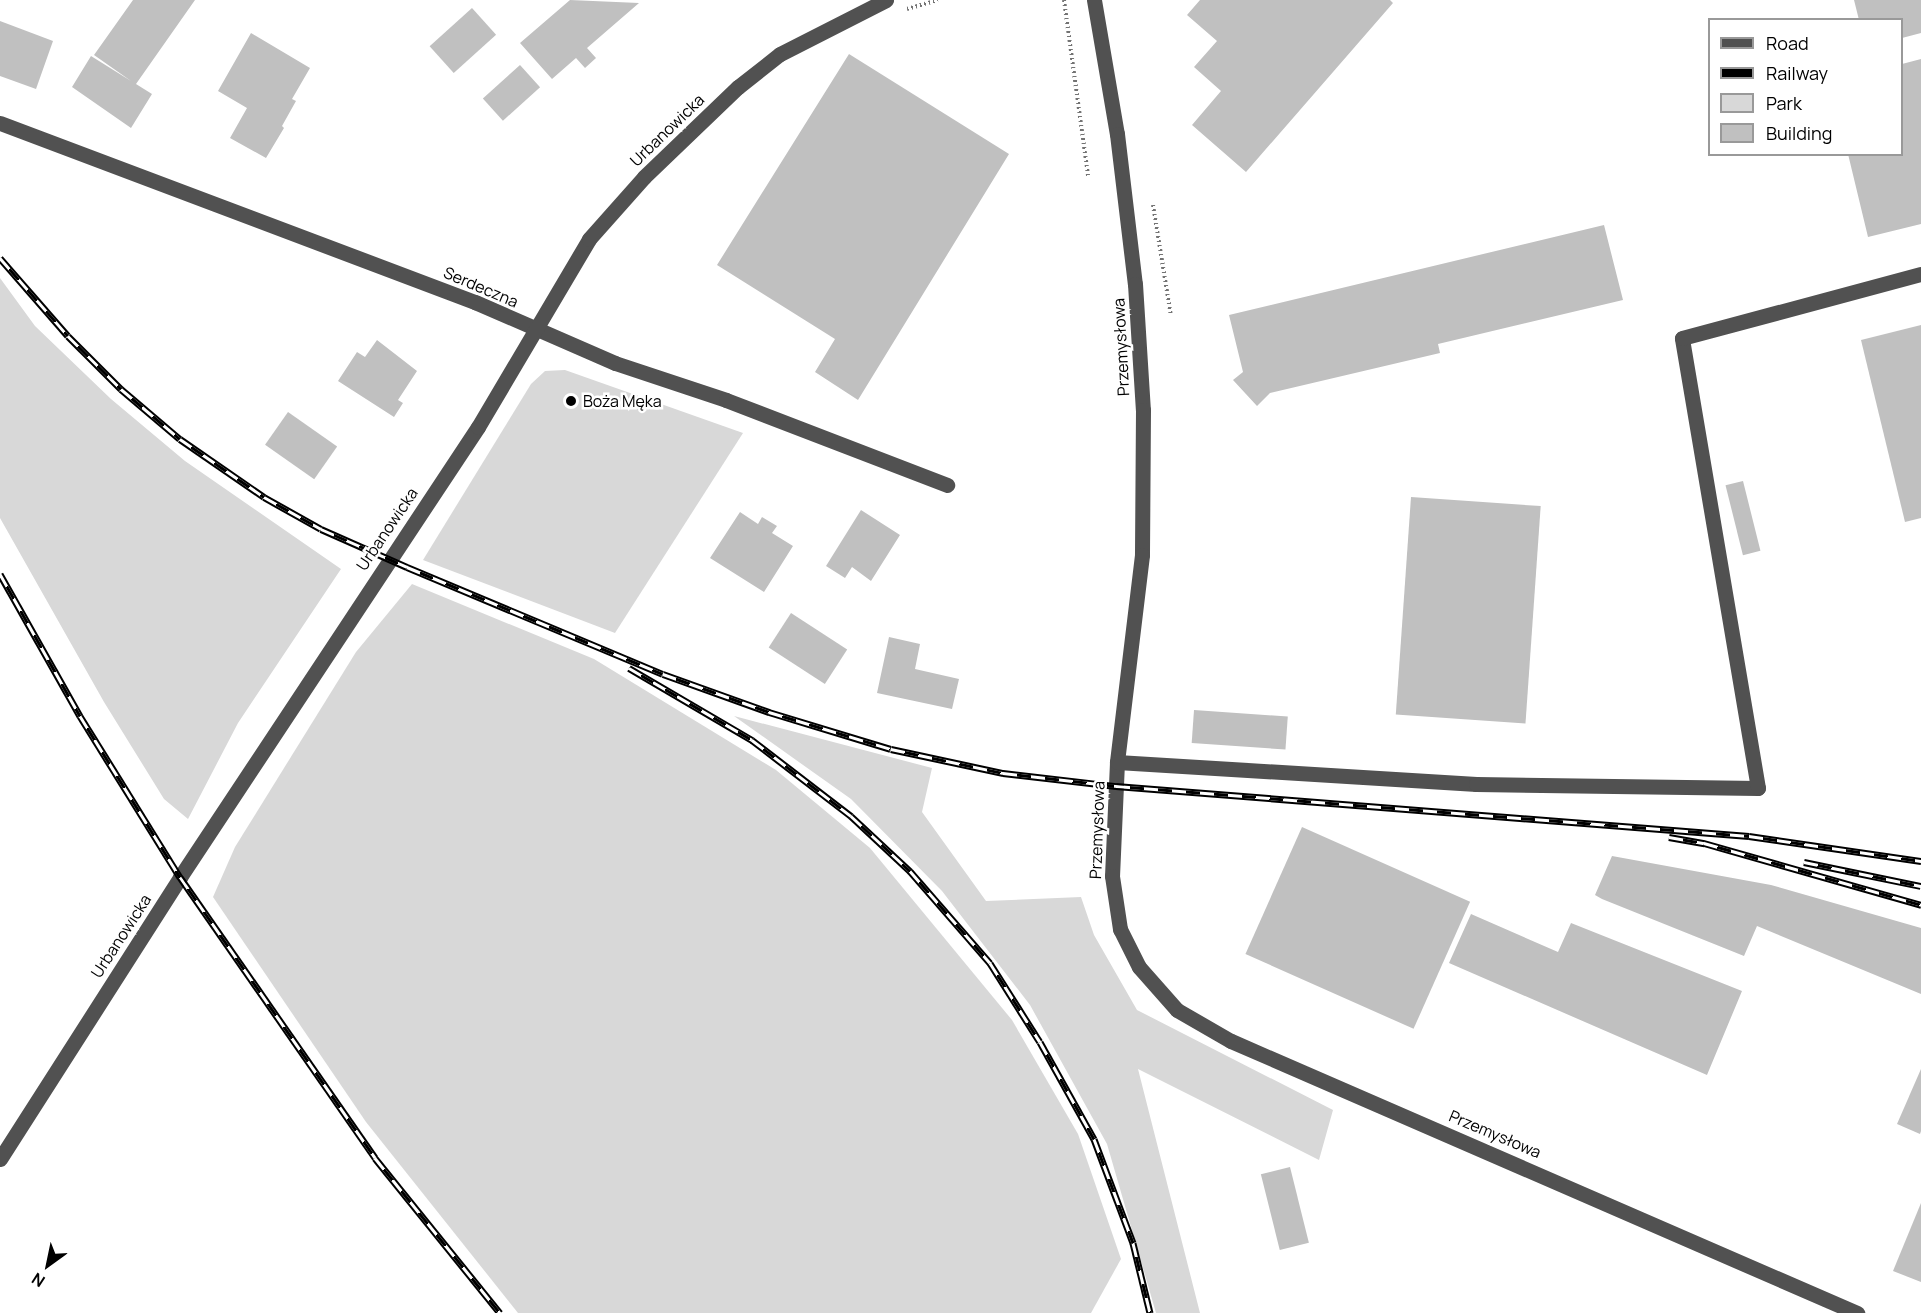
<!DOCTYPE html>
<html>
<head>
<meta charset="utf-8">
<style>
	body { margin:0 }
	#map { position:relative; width:1921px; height:1313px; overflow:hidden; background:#fff; font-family:Manrope,sans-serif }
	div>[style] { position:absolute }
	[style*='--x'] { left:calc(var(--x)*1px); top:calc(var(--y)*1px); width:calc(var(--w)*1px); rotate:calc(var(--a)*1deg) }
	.green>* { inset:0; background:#d8d8d8 }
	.building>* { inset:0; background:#c0c0c0; transform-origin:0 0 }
	.path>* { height:4px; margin-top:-2px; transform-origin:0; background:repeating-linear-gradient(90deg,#737373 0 1.5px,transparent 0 4.5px) }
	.minor>* { height:15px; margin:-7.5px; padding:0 7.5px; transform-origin:7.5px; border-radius:7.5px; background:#515151 }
	.rail>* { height:7px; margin-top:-3.5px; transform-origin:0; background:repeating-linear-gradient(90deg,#fff 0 14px,#000 0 28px); box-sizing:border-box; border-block:2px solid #000 }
	.dots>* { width:16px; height:16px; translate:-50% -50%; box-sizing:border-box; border:3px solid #fff; border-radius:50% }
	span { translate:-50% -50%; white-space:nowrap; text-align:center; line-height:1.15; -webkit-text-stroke:5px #fff; paint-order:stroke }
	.street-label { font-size:16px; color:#000 }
	.poi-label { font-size:16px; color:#000 }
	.left { translate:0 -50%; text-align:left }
	.legend { position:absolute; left:1708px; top:18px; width:195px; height:138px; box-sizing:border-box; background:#fff; border:2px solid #999; margin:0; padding:8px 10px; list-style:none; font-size:18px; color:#000 }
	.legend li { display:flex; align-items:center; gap:12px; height:30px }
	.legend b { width:30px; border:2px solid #999 }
	.north { position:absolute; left:18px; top:1235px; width:60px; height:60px; -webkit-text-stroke:4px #fff; paint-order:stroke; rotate:213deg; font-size:16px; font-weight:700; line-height:24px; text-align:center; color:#000 }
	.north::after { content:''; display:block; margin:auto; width:21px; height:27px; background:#000; clip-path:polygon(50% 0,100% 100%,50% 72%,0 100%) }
</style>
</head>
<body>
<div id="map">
	<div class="green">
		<div style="clip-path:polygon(0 278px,35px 326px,111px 399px,185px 461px,341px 569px,238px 723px,188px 819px,164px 799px,104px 702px,0 518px)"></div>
		<div style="clip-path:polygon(565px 370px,743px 433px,615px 633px,423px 560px,531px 384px,545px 371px)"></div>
		<div style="clip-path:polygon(412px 584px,594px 659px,776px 770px,870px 848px,1012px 1020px,1078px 1134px,1121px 1259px,1091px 1313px,518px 1313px,366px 1122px,213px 897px,235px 847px,356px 652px)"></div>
		<div style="clip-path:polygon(734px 716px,932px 768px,922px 812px,986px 901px,1081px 897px,1094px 935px,1137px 1010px,1333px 1110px,1319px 1160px,1138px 1069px,1200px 1313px,1156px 1313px,1107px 1144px,1030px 1005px,942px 891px,851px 799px)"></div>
	</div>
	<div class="building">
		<div style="clip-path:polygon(133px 0,195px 0,136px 84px,152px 94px,131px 128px,72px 87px,91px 56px,131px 81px,94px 55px)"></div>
		<div style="clip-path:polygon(570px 0,639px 3px,587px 48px,596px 58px,585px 68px,576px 58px,552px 79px,520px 43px)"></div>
		<div style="clip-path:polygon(1200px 0,1390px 0,1393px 3px,1246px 172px,1192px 125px,1221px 91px,1194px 67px,1217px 41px,1187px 15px)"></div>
		<div style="clip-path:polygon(1854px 0,1921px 0,1921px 33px,1902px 38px,1902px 20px,1859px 20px)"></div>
		<div style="left:472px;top:8px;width:36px;height:57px;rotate:48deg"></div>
		<div style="clip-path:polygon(0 21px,53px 41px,36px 89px,0 76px)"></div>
		<div style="clip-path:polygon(251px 33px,310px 68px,292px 99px,296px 101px,282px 126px,284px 128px,266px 158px,230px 138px,247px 108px,218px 91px)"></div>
		<div style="clip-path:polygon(849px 54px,1009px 154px,858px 400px,815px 372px,835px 339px,717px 265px)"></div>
		<div style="clip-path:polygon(1921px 59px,1921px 224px,1868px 237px,1848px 154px,1902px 154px,1902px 64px)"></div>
		<div style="left:520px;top:65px;width:30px;height:50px;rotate:48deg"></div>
		<div style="clip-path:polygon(1604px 225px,1623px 300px,1438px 344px,1440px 353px,1270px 393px,1257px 406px,1233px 380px,1243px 372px,1229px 315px)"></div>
		<div style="clip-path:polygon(1921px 325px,1921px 518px,1905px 522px,1861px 340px)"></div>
		<div style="clip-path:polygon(377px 340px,417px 371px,398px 400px,403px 403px,394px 417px,338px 381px,357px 352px,365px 357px)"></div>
		<div style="left:288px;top:412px;width:60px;height:40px;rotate:35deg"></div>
		<div style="left:1743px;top:481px;width:72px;height:18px;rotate:76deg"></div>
		<div style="left:1411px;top:497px;width:130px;height:218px;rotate:4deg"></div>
		<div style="clip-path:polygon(861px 510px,900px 535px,871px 581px,852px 567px,845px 578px,826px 566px)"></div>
		<div style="clip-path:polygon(740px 512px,758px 524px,762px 517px,777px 526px,772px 533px,793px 546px,764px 592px,710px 558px)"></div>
		<div style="left:791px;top:613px;width:67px;height:41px;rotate:33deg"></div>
		<div style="clip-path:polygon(889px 637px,920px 644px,915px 669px,959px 679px,952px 709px,877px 693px)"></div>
		<div style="left:1194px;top:710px;width:94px;height:33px;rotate:4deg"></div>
		<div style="left:1302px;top:827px;width:184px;height:139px;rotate:24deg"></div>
		<div style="clip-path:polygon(1612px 856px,1771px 885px,1921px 928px,1921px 994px,1757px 926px,1744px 956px,1602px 899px,1595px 895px)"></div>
		<div style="clip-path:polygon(1471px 914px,1558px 952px,1571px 923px,1742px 991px,1707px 1075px,1449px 963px)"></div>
		<div style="clip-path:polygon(1921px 1069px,1921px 1131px,1920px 1134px,1897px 1124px)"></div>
		<div style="left:1290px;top:1167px;width:78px;height:30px;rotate:76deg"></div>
		<div style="clip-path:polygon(1921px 1203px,1921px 1282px,1893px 1271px)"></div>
	</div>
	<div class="path">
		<div style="--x:1064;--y:0;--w:178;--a:82.2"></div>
		<div style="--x:907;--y:9;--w:32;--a:-16"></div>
		<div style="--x:1153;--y:205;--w:112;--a:80.8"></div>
	</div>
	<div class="minor">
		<div style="--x:1094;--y:0;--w:136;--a:80.3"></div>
		<div style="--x:1117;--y:134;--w:151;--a:83.2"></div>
		<div style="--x:1135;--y:284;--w:126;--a:86.4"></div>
		<div style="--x:1143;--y:410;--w:145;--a:90.4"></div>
		<div style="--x:1142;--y:555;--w:209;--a:96.9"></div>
		<div style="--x:1117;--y:762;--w:114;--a:92.5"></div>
		<div style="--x:1112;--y:876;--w:54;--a:81.4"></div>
		<div style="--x:1120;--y:929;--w:42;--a:63.4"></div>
		<div style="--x:1139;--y:967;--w:57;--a:48.5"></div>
		<div style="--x:1177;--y:1010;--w:62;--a:29.9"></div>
		<div style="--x:1231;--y:1041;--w:683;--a:23.49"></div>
		<div style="--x:0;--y:123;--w:508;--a:20.65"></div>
		<div style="--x:475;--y:302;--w:153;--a:23.5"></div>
		<div style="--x:615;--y:363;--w:117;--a:18.4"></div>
		<div style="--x:726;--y:400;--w:237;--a:21"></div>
		<div style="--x:1117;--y:762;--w:360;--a:3.5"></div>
		<div style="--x:1476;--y:784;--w:282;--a:0.8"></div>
		<div style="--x:1758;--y:788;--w:456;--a:-99.6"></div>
		<div style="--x:1682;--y:338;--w:247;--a:-15"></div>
		<div style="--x:0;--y:1159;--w:335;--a:-57.4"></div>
		<div style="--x:180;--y:877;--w:540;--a:-56.49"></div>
		<div style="--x:478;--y:427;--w:218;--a:-59.4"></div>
		<div style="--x:589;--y:239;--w:83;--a:-48.4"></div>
		<div style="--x:644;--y:177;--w:130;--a:-43.8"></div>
		<div style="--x:738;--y:87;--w:53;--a:-38.2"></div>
		<div style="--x:780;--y:54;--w:119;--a:-27"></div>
	</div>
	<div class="rail">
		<div style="--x:0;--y:258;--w:103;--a:48.9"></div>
		<div style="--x:68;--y:336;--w:75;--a:45"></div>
		<div style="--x:121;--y:389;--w:77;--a:40.3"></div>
		<div style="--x:180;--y:439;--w:102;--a:34.6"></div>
		<div style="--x:264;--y:497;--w:65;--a:29.3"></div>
		<div style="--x:321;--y:529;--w:94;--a:23.8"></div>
		<div style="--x:407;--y:567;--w:277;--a:22.7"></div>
		<div style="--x:663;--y:674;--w:113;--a:19.7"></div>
		<div style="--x:769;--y:712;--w:127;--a:16.9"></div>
		<div style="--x:891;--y:749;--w:115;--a:12.1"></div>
		<div style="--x:1003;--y:773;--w:114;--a:6.6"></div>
		<div style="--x:1116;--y:786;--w:635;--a:4.52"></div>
		<div style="--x:1749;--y:836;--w:174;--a:8.3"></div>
		<div style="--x:0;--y:574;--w:163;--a:60.6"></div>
		<div style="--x:80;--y:716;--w:190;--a:58.2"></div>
		<div style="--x:180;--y:877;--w:342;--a:55.2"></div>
		<div style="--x:375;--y:1158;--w:199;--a:51.1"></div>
		<div style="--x:629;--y:668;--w:143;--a:30.3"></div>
		<div style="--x:752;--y:740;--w:125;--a:37.5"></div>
		<div style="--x:851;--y:816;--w:81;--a:43"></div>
		<div style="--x:910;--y:871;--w:122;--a:49"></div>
		<div style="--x:990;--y:963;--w:93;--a:57.7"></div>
		<div style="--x:1040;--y:1042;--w:111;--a:60.9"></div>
		<div style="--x:1094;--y:1139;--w:111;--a:69.4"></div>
		<div style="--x:1133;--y:1243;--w:72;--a:76.3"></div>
		<div style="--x:1669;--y:837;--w:36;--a:10"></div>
		<div style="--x:1704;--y:843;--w:226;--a:15.9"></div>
		<div style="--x:1804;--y:862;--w:119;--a:11.6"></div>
	</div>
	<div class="dots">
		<div style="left:571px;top:401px;background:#000"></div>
	</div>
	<div class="street-label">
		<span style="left:667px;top:130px;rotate:-44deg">Urbanowicka</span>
		<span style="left:481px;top:287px;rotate:23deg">Serdeczna</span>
		<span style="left:1121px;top:347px;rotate:-93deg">Przemysłowa</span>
		<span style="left:387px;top:529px;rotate:-56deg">Urbanowicka</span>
		<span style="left:1097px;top:830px;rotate:-88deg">Przemysłowa</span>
		<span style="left:121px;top:936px;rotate:-57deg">Urbanowicka</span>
		<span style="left:1495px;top:1134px;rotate:23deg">Przemysłowa</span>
	</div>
	<div class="poi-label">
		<span class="left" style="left:583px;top:401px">Boża Męka</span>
	</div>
	<ul class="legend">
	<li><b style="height:8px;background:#515151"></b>Road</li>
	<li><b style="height:8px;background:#000"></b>Railway</li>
	<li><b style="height:16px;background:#d8d8d8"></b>Park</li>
	<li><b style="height:16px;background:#c0c0c0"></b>Building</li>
	</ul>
	<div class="north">N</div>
</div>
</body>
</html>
